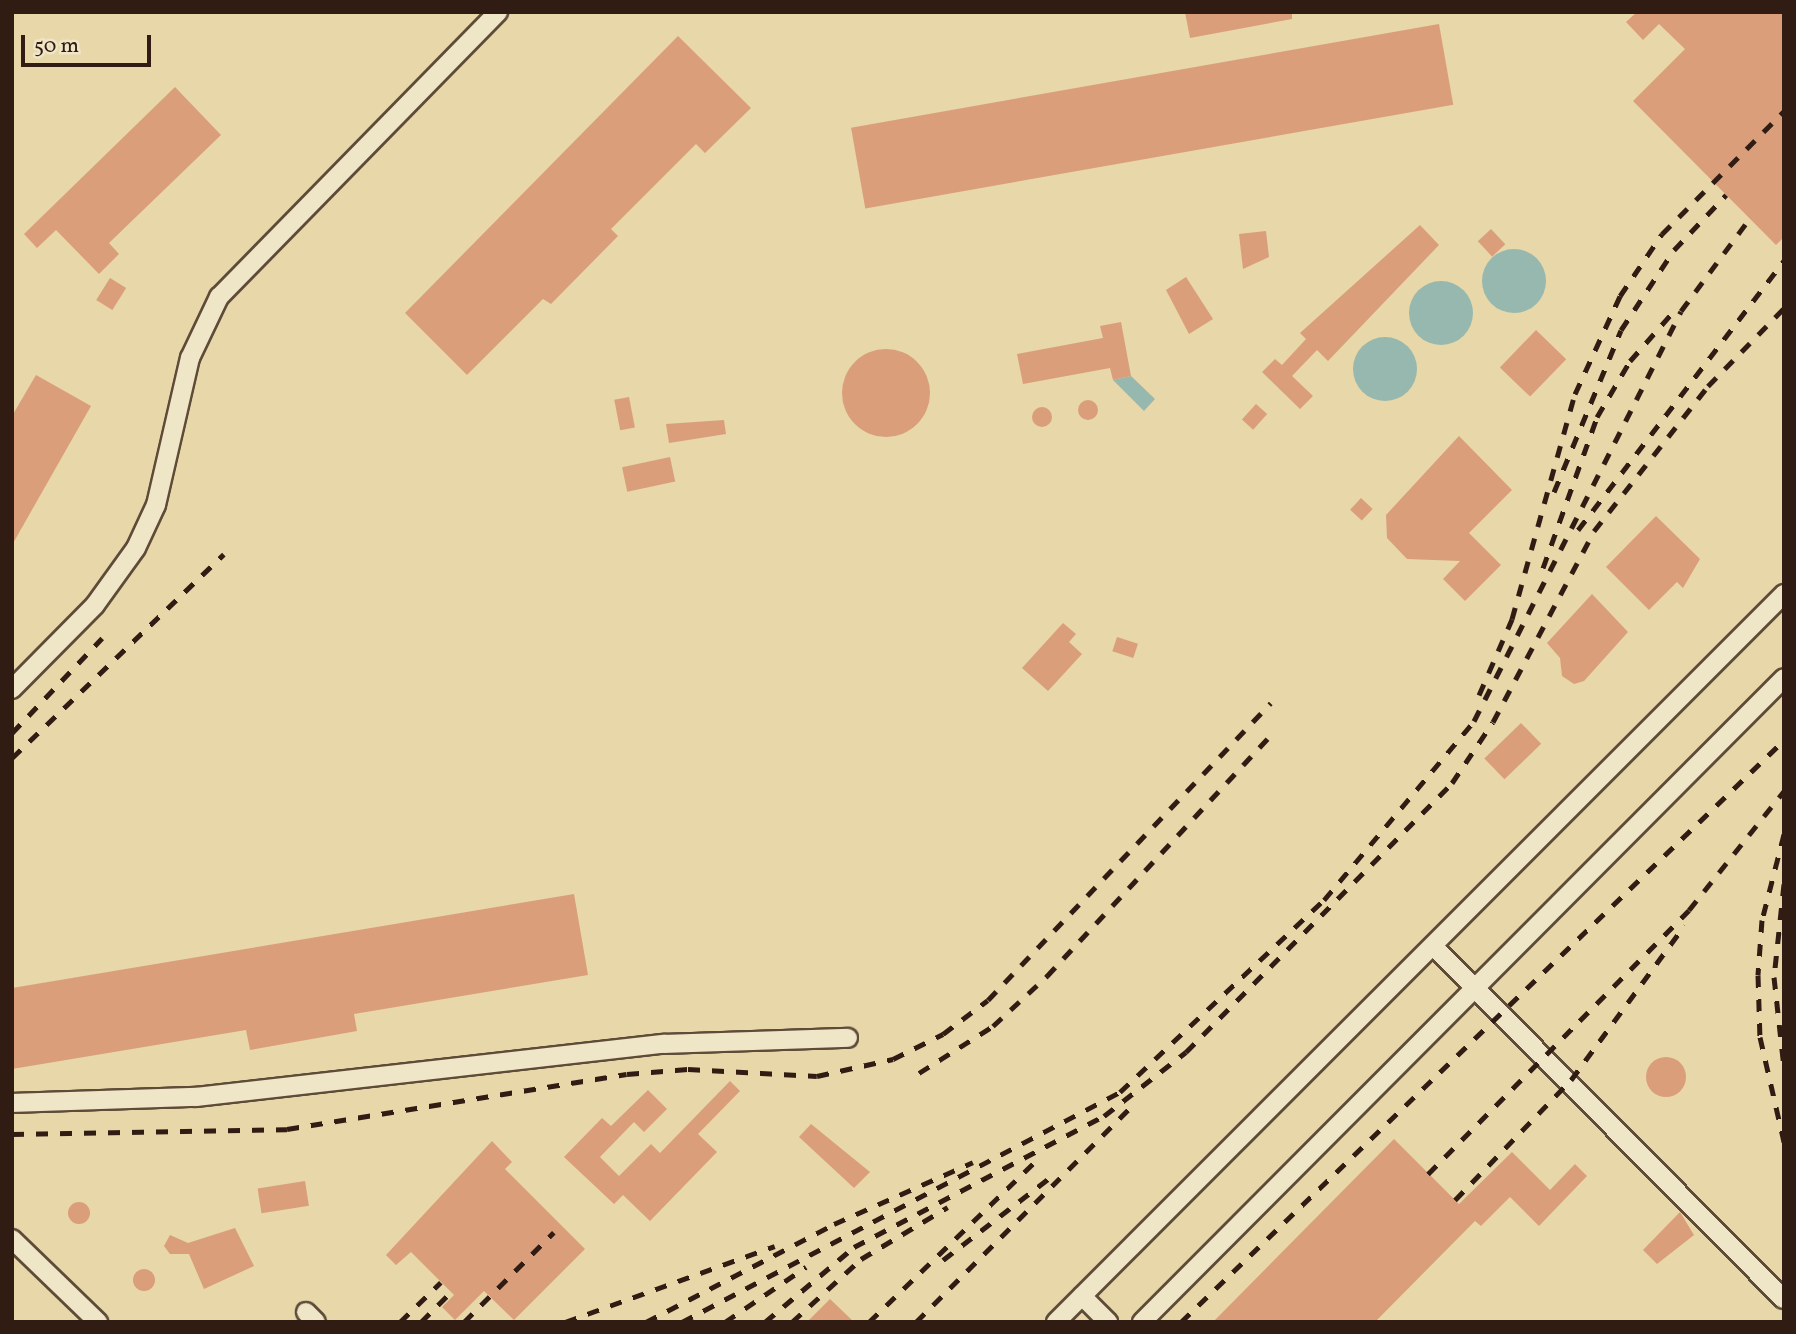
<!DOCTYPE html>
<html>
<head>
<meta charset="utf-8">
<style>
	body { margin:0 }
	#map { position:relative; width:1796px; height:1334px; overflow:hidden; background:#e7d7a9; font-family:Vollkorn,serif }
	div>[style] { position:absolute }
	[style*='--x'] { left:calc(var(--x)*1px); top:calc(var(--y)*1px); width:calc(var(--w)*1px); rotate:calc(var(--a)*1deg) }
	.water>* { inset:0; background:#97b8ae }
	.round { border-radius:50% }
	.building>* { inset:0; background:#da9e7b; transform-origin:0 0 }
	.roads { filter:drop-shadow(2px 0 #5e4b38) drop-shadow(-2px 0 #5e4b38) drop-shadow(0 2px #5e4b38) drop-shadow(0 -2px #5e4b38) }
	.minor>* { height:18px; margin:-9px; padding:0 9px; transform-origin:9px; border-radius:9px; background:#efe5c7 }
	.rail>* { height:5px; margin-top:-2.5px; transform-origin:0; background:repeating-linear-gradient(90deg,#301c13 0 12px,transparent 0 24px) }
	span { translate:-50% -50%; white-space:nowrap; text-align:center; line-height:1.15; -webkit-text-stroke:6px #efe5c7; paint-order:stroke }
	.frame { position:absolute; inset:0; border:14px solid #301c13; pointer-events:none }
	.scale { position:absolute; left:21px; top:35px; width:130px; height:32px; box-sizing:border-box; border:4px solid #301c13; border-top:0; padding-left:9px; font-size:21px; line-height:24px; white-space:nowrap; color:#301c13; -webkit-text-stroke:5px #efe5c7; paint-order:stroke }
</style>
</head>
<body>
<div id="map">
	<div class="water">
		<div class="round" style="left:1482px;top:249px;width:64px;height:64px"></div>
		<div class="round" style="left:1409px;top:281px;width:64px;height:64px"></div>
		<div class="round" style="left:1353px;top:337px;width:64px;height:64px"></div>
		<div style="clip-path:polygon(1131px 376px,1155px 399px,1144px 411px,1113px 380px)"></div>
	</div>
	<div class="building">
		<div style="clip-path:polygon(1185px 12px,1292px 12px,1292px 19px,1190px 38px)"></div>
		<div style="clip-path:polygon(1637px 12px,1784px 12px,1784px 237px,1776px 245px,1633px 101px,1685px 49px,1659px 24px,1643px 40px,1626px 22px)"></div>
		<div style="left:1439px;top:24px;width:82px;height:597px;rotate:80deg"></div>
		<div style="clip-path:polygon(678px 36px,751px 108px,705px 153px,696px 144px,611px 229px,618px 236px,551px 304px,543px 299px,467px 375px,405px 313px)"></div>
		<div style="clip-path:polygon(175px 87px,221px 135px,109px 243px,119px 254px,99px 274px,56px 230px,37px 248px,24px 234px)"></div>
		<div style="clip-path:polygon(1420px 225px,1439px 245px,1328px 361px,1317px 350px,1292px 376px,1313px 396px,1300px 409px,1262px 372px,1275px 359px,1282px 365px,1306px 339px,1300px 333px)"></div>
		<div style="left:1491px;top:229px;width:21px;height:18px;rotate:47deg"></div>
		<div style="clip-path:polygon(1266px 231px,1269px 257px,1243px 269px,1239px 234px)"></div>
		<div style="clip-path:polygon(1186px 277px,1213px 319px,1189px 334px,1166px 290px)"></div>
		<div style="left:110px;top:278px;width:19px;height:26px;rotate:32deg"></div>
		<div style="clip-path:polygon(1121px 322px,1131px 376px,1113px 380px,1110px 368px,1023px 384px,1017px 354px,1103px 338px,1100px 326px)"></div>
		<div style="left:1536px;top:330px;width:42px;height:52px;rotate:44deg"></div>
		<div class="round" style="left:842px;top:349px;width:88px;height:88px"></div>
		<div style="clip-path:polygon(36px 375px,91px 406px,12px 545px,12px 416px)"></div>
		<div style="left:629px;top:397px;width:31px;height:15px;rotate:79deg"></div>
		<div class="round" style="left:1078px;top:400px;width:20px;height:20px"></div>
		<div style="left:1256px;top:404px;width:15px;height:21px;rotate:42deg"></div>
		<div class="round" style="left:1032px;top:407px;width:20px;height:20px"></div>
		<div style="clip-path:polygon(724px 420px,726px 434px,669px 443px,666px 424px)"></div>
		<div style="clip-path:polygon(1459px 436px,1512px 490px,1469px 533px,1501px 565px,1465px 601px,1443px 579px,1460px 561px,1407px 559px,1387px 538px,1386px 515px)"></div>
		<div style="left:670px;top:457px;width:25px;height:49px;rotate:78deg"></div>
		<div style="left:1361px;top:498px;width:16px;height:16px;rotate:43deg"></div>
		<div style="clip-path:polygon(1656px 516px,1700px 559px,1683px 588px,1677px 582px,1649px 610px,1606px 567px)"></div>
		<div style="clip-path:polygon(1592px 594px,1628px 632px,1584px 681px,1574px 684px,1562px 676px,1560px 658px,1547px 643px)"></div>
		<div style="clip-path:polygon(1063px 623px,1076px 634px,1069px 642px,1082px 654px,1048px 691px,1022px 668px)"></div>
		<div style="left:1117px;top:637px;width:22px;height:15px;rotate:18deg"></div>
		<div style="left:1521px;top:723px;width:29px;height:51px;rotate:46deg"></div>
		<div style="clip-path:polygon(574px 894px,588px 975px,354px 1014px,357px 1031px,250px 1050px,246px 1030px,12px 1069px,12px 988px)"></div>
		<div class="round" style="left:1646px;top:1057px;width:40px;height:40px"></div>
		<div style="clip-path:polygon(730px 1081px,740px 1091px,698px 1134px,717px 1152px,650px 1221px,623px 1195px,614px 1204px,564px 1157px,602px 1118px,611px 1126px,648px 1090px,667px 1109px,644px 1132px,634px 1122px,600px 1157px,619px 1176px,651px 1144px,660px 1153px)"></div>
		<div style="clip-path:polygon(811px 1124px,870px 1172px,854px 1188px,799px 1137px)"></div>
		<div style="clip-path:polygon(1394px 1139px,1459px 1204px,1512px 1152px,1550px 1190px,1575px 1164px,1587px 1176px,1539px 1226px,1510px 1197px,1481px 1226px,1475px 1221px,1375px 1322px,1213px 1322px)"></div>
		<div style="clip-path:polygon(492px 1141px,512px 1162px,505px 1169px,585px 1249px,514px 1320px,484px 1291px,455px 1320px,442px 1307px,454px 1295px,411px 1252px,396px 1265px,386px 1255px)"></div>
		<div style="left:305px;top:1181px;width:25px;height:48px;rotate:81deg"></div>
		<div class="round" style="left:68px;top:1202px;width:22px;height:22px"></div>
		<div style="clip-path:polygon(1680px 1212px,1694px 1235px,1657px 1264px,1643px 1250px)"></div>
		<div style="clip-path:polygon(235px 1228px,254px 1266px,204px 1289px,189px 1254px,170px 1254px,164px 1246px,170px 1235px,188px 1243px)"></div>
		<div class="round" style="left:133px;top:1269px;width:22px;height:22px"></div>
		<div style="clip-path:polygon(830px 1299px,854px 1322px,807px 1322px)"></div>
	</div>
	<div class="roads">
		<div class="minor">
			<div style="--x:12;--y:689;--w:118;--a:-45.3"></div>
			<div style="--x:95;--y:605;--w:70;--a:-54.3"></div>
			<div style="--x:136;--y:548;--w:47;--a:-65.1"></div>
			<div style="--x:156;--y:505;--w:151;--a:-77"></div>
			<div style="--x:190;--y:358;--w:68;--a:-64.6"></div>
			<div style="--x:219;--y:297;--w:399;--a:-45.6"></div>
			<div style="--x:1434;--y:947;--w:496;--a:45.2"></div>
			<div style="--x:12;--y:1103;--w:184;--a:-1.9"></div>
			<div style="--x:196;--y:1097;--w:471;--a:-6.5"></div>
			<div style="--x:664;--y:1044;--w:184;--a:-1.9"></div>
			<div style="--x:12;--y:1239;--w:120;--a:44"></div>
			<div style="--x:1082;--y:1296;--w:37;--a:45"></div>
			<div style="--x:306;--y:1312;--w:14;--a:45"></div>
			<div style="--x:1056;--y:1322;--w:1030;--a:-45"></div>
			<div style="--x:1142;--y:1322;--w:909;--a:-45.09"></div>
		</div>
	</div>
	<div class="rail">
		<div style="--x:1554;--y:492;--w:175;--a:-67.5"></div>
		<div style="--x:1621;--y:330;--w:96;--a:-56.5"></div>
		<div style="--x:1674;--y:250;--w:76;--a:-46.6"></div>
		<div style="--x:1578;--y:530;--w:339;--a:-52.6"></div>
		<div style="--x:1543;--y:568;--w:160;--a:-70.3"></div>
		<div style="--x:1597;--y:417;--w:65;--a:-59.5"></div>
		<div style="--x:1630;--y:361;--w:65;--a:-48.7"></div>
		<div style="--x:1479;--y:695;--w:83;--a:-66.5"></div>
		<div style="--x:1512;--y:619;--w:234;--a:-74.4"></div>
		<div style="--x:1575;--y:394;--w:108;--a:-65.3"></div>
		<div style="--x:1620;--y:296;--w:75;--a:-55.9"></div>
		<div style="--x:1662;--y:234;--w:173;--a:-45.2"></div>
		<div style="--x:12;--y:733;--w:131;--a:-46.5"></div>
		<div style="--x:12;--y:758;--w:294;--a:-43.9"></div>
		<div style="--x:1784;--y:834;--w:89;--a:104.3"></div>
		<div style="--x:1762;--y:920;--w:55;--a:94.2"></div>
		<div style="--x:1758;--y:975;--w:62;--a:88.2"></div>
		<div style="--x:1760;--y:1037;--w:108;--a:77.1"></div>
		<div style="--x:1784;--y:884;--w:94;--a:96.1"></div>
		<div style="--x:1774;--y:977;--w:91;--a:83.7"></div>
		<div style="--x:919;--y:1073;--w:88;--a:-32.4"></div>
		<div style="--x:993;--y:1026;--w:74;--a:-42.8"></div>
		<div style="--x:1047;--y:976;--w:330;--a:-47.1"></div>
		<div style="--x:12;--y:1134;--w:275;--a:-1"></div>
		<div style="--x:287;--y:1129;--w:344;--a:-9.2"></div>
		<div style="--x:627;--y:1074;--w:61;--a:-4.7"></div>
		<div style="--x:688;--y:1069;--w:129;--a:3.1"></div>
		<div style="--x:817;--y:1076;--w:78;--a:-12.6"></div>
		<div style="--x:893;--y:1059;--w:56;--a:-26.6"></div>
		<div style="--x:943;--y:1034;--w:56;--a:-37.1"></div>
		<div style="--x:988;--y:1000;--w:410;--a:-46.4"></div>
		<div style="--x:1428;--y:1174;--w:371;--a:-45.3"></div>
		<div style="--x:1689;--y:910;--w:152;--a:-51.4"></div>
		<div style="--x:1455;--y:1200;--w:167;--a:-46"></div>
		<div style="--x:1571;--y:1080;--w:192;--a:-53.7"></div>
		<div style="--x:943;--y:1260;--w:133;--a:-37.6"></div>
		<div style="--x:400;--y:1322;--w:57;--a:-44.3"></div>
		<div style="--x:421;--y:1322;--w:42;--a:-45"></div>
		<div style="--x:464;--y:1322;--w:127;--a:-45"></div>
		<div style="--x:565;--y:1322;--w:223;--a:-19.9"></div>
		<div style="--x:646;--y:1322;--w:212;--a:-27.5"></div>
		<div style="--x:834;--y:1224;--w:152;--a:-24"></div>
		<div style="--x:682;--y:1322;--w:495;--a:-27.7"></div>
		<div style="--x:1120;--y:1092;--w:280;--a:-43.3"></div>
		<div style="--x:1324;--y:900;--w:234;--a:-50"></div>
		<div style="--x:1474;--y:721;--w:459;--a:-63.2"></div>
		<div style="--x:1681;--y:311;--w:116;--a:-53.4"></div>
		<div style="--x:725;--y:1322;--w:98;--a:-34.2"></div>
		<div style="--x:765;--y:1322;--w:116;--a:-40.1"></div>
		<div style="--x:854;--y:1247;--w:282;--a:-27.7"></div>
		<div style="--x:1104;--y:1116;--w:104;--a:-38"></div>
		<div style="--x:1186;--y:1052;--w:378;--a:-45.3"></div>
		<div style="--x:1452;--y:783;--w:73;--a:-56.1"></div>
		<div style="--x:1493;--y:722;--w:216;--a:-62.1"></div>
		<div style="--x:1594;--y:531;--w:184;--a:-51.8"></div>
		<div style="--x:1708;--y:386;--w:109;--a:-45.7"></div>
		<div style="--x:792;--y:1322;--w:93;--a:-42.4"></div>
		<div style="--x:861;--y:1259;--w:101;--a:-30.9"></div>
		<div style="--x:869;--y:1322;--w:239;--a:-44"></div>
		<div style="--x:916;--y:1322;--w:305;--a:-45"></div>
		<div style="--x:1181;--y:1322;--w:838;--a:-43.98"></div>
	</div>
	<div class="frame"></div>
	<div class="scale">50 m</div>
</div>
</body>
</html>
